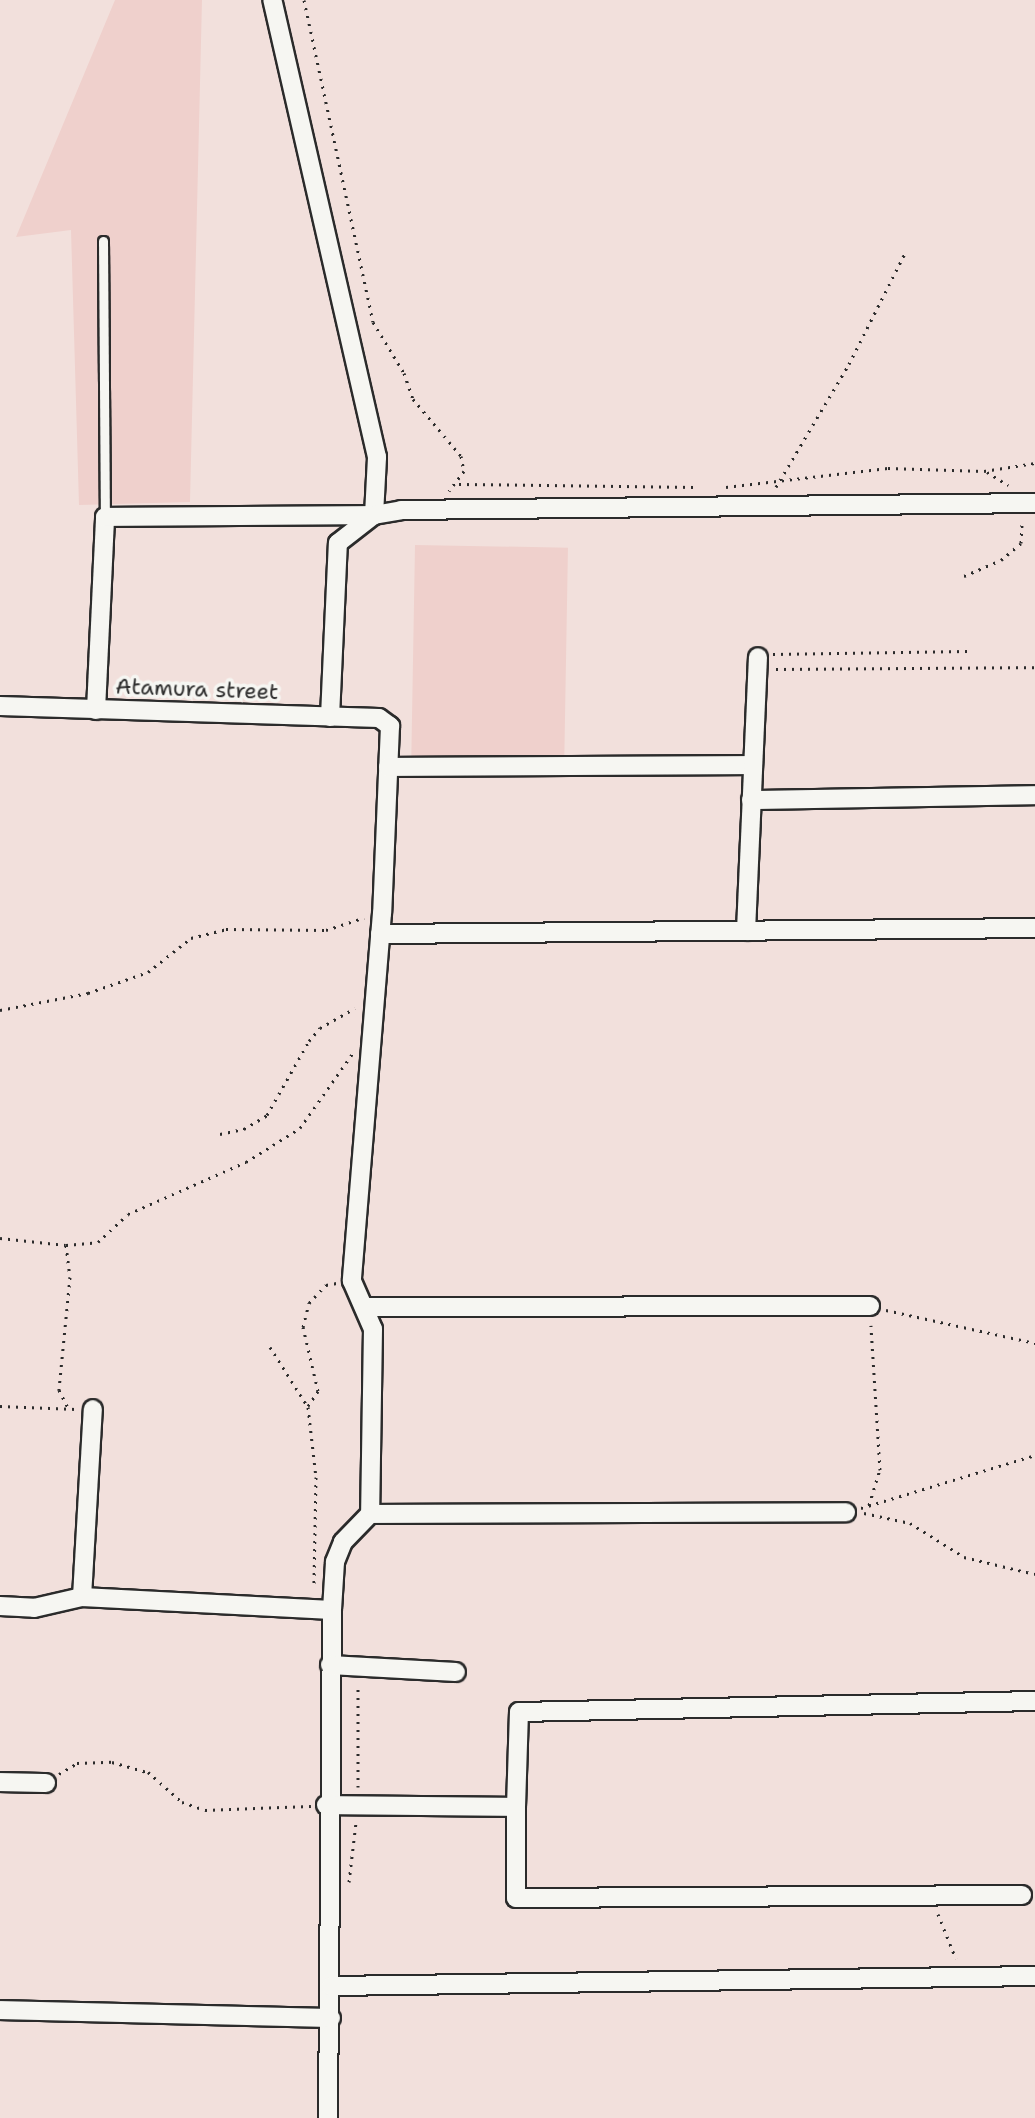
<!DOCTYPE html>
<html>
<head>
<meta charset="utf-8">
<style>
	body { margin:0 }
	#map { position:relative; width:1035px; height:2118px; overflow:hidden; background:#f2e0dc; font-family:"Shantell Sans",sans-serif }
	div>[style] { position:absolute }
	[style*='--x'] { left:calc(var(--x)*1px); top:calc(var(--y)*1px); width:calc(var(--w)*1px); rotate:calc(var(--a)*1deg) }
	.built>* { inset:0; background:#efd0cc; transform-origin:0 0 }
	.path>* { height:3px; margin-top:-1.5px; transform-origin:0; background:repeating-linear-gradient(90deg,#2b2b2b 0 2px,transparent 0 8px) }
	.roads { filter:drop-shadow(2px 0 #2b2b2b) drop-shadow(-2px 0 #2b2b2b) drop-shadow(0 2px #2b2b2b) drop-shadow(0 -2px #2b2b2b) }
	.service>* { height:9px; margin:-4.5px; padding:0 4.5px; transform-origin:4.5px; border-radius:4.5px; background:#f6f6f2 }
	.minor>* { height:18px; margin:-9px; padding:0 9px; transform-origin:9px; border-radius:9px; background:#f6f6f2 }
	span { translate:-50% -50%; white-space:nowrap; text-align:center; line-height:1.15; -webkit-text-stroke:7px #f6f6f2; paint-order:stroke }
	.street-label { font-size:22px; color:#2b2b2b }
</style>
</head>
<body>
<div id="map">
	<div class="built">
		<div style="clip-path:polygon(115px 0,202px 0,190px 502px,79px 505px,71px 230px,16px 237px)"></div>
		<div style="left:415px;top:545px;width:153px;height:211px;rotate:1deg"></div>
	</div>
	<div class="path">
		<div style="--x:304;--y:0;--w:329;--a:77.9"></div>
		<div style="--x:373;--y:322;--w:60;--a:58.7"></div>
		<div style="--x:404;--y:373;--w:28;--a:71"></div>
		<div style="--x:413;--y:399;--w:75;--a:49.9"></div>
		<div style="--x:461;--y:456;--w:15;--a:79"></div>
		<div style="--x:464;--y:471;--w:25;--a:127"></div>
		<div style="--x:987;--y:472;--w:25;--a:32"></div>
		<div style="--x:459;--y:484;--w:236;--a:0.7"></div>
		<div style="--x:726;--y:487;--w:163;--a:-6.7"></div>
		<div style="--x:888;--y:468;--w:96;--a:1.8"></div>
		<div style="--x:984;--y:471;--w:52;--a:-8.9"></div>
		<div style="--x:776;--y:487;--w:143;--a:-59.3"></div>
		<div style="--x:849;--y:364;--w:127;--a:-63.2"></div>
		<div style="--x:964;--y:576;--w:40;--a:-23.4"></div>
		<div style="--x:1001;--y:560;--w:26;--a:-40"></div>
		<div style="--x:1021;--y:543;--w:21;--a:-87"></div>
		<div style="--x:773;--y:654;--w:195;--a:-0.9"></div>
		<div style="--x:776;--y:669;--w:259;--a:-0.4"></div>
		<div style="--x:0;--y:1010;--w:90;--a:-10.9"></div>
		<div style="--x:88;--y:993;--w:64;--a:-19.3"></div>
		<div style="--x:148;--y:972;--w:55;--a:-38.3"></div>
		<div style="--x:191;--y:938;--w:36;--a:-14"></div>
		<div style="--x:226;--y:929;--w:100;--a:0.6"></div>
		<div style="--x:326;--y:930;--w:40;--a:-18"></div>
		<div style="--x:220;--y:1134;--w:25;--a:-12"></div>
		<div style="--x:244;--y:1129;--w:27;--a:-31"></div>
		<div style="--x:267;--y:1115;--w:85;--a:-60.4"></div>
		<div style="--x:309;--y:1041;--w:17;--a:-50"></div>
		<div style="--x:320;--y:1028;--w:40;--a:-29.7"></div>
		<div style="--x:0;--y:1238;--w:66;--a:6.1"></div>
		<div style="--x:66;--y:1245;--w:32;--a:-5"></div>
		<div style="--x:98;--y:1242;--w:41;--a:-43"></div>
		<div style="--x:128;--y:1214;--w:129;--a:-23.8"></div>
		<div style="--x:246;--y:1162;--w:64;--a:-32.2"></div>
		<div style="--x:300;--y:1128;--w:92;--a:-54.8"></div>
		<div style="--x:66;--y:1245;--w:32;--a:83"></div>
		<div style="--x:70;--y:1277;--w:114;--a:95.6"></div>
		<div style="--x:59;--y:1390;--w:20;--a:63"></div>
		<div style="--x:886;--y:1310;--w:153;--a:12.5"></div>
		<div style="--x:270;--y:1347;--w:71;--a:57.7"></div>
		<div style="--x:308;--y:1407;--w:70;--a:83.5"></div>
		<div style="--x:316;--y:1477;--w:107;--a:91.1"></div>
		<div style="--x:0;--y:1406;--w:76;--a:2.3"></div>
		<div style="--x:308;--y:1406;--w:18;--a:-56"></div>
		<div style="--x:318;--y:1391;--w:66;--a:-103.2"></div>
		<div style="--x:303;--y:1327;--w:25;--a:-76"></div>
		<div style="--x:309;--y:1303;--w:25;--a:-47"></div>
		<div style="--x:326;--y:1285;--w:11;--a:-10"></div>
		<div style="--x:869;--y:1505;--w:37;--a:-73"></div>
		<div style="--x:880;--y:1470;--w:145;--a:-93.6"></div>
		<div style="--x:861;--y:1508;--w:182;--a:-16.9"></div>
		<div style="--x:864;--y:1513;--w:47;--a:12.3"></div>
		<div style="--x:910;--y:1523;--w:64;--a:32.2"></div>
		<div style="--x:964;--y:1557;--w:73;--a:13.5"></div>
		<div style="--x:59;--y:1774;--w:21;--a:-31"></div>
		<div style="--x:77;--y:1763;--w:35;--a:-2"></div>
		<div style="--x:112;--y:1762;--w:37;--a:16"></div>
		<div style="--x:148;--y:1772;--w:45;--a:41.4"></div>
		<div style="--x:182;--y:1802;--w:24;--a:19"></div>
		<div style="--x:205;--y:1810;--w:106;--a:-2.2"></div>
		<div style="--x:358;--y:1787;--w:101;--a:-90"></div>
		<div style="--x:349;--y:1882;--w:60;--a:-83.3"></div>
		<div style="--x:938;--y:1914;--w:48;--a:68.2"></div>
	</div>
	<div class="roads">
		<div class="service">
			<div style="--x:103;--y:241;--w:276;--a:89.6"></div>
		</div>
		<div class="minor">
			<div style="--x:0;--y:706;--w:379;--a:1.8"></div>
			<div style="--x:379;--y:718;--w:14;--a:36"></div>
			<div style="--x:390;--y:726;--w:187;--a:92.4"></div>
			<div style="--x:382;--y:913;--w:369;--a:94.7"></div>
			<div style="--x:352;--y:1281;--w:52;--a:66.4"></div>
			<div style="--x:373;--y:1329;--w:185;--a:90.9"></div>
			<div style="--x:370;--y:1514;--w:39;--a:134"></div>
			<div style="--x:343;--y:1542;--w:22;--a:112"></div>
			<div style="--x:335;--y:1562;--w:48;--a:93.6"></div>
			<div style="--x:332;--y:1610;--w:508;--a:90.45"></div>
			<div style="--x:96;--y:710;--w:193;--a:-87.3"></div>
			<div style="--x:105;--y:517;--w:269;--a:-0.4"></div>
			<div style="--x:374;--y:515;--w:58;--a:-87"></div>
			<div style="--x:377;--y:457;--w:469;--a:-102.9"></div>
			<div style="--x:330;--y:717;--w:174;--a:-87.4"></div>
			<div style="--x:338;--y:543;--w:46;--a:-37.9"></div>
			<div style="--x:374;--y:515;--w:27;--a:-10"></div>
			<div style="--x:401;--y:510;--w:634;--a:-0.63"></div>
			<div style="--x:388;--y:767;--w:365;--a:-0.3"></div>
			<div style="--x:751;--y:800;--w:284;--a:-1"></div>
			<div style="--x:746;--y:931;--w:274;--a:-87.5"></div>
			<div style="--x:380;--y:934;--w:655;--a:-0.52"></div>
			<div style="--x:365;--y:1307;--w:505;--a:-0.11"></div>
			<div style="--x:370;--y:1514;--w:476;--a:-0.2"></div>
			<div style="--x:82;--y:1597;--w:188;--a:-86.7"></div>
			<div style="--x:0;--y:1606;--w:34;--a:3"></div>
			<div style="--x:34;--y:1608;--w:49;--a:-12.9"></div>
			<div style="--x:82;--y:1597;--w:250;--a:3"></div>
			<div style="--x:330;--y:1665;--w:126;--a:3.2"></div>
			<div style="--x:0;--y:1782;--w:46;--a:1.2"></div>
			<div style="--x:326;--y:1805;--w:190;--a:0.6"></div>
			<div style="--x:516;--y:1807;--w:95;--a:-88.2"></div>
			<div style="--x:519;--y:1712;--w:516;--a:-1.22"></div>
			<div style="--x:516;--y:1807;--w:91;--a:90"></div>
			<div style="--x:516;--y:1898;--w:506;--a:-0.34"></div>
			<div style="--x:331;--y:1986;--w:704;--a:-0.81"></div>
			<div style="--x:0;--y:2010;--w:331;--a:1.4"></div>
		</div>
	</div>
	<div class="street-label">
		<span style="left:197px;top:689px;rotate:2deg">Atamura street</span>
	</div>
</div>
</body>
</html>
